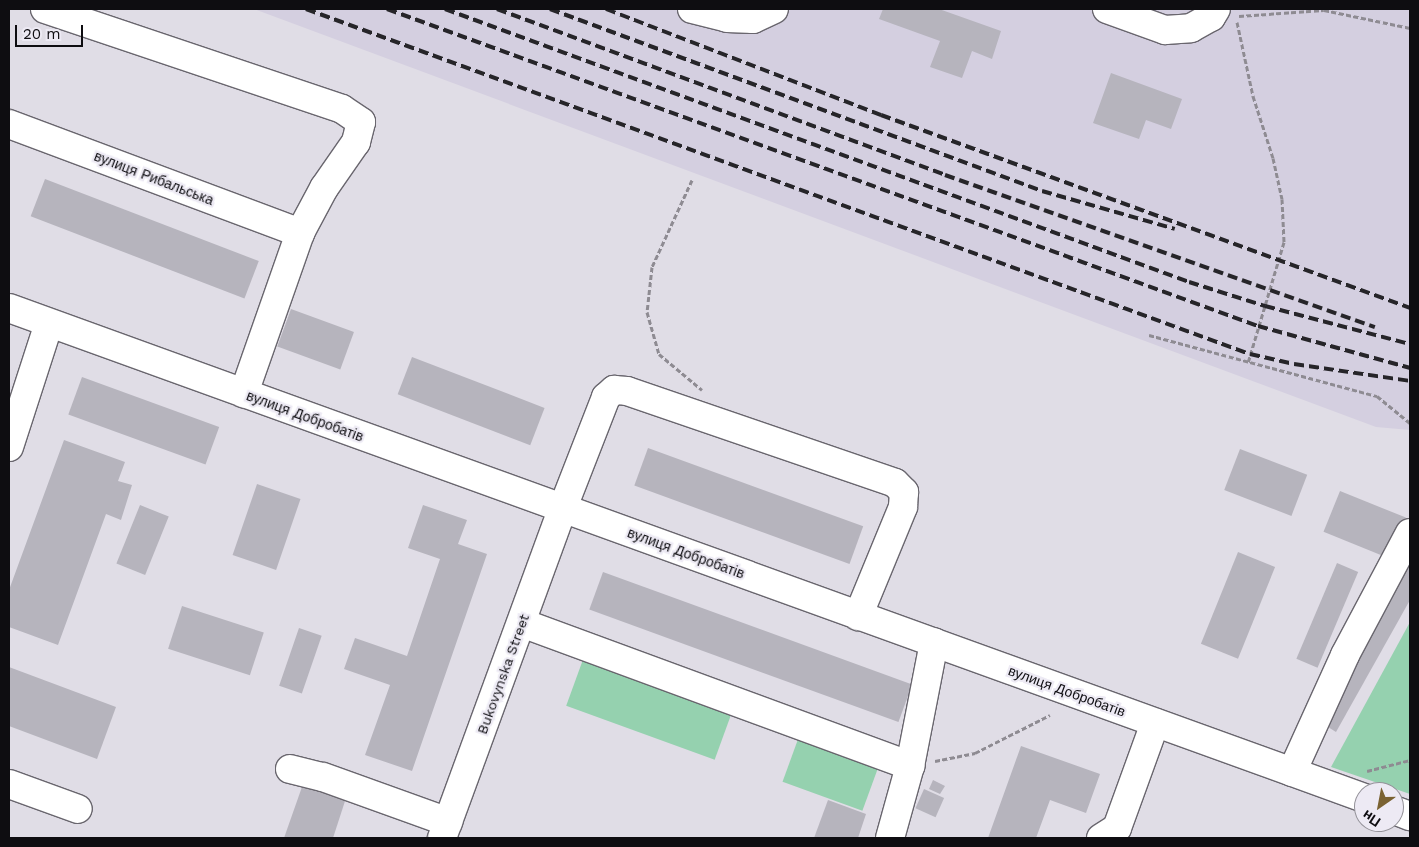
<!DOCTYPE html>
<html>
<head>
<meta charset="utf-8">
<style>
	body { margin:0 }
	#map { position:relative; width:1419px; height:847px; overflow:hidden; background:#e0dde6; font-family:"Work Sans",sans-serif }
	div>[style] { position:absolute }
	[style*='--x'] { left:calc(var(--x)*1px); top:calc(var(--y)*1px); width:calc(var(--w)*1px); rotate:calc(var(--a)*1deg) }
	.built>* { inset:0; background:#d4cfe0 }
	.green>* { inset:0; background:#95d1af; transform-origin:0 0 }
	.building>* { inset:0; background:#b6b4bd; transform-origin:0 0 }
	.path>* { height:3px; margin-top:-1.5px; transform-origin:0; background:repeating-linear-gradient(90deg,#8e8b92 0 5px,transparent 0 7.5px) }
	.roads { filter:drop-shadow(1px 0 #69666e) drop-shadow(-1px 0 #69666e) drop-shadow(0 1px #69666e) drop-shadow(0 -1px #69666e) }
	.minor>* { height:28px; margin:-14px; padding:0 14px; transform-origin:14px; border-radius:14px; background:#fff }
	.rail>* { height:4px; margin-top:-2px; transform-origin:0; background:repeating-linear-gradient(90deg,#262529 0 10px,transparent 0 15px) }
	span { translate:-50% -50%; white-space:nowrap; text-align:center; line-height:1.15; -webkit-text-stroke:4.5px #edeaf4; paint-order:stroke }
	.street-label { font-size:14px; color:#0e0d11 }
	.frame { position:absolute; inset:0; border:10px solid #0e0d11; pointer-events:none }
	.north { position:absolute; left:1354px; top:782px; width:50px; height:50px; box-sizing:border-box; background:#edeaf4; border:1px solid #949299; border-radius:50%; rotate:213deg; font-size:14px; font-weight:700; line-height:20px; text-align:center; color:#0e0d11 }
	.north::after { content:''; display:block; margin:auto; width:18px; height:22px; background:#7a6232; clip-path:polygon(50% 0,100% 100%,50% 72%,0 100%) }
	.scale { position:absolute; left:15px; top:25px; width:68px; height:22px; box-sizing:border-box; border:2px solid #0e0d11; border-top:0; padding-left:6px; font-size:15px; line-height:18px; white-space:nowrap; color:#0e0d11; -webkit-text-stroke:4px #edeaf4; paint-order:stroke }
</style>
</head>
<body>
<div id="map">
	<div class="built">
		<div style="clip-path:polygon(254px 9px,1410px 9px,1410px 430px,1376px 427px)"></div>
	</div>
	<div class="green">
		<div style="clip-path:polygon(1410px 622px,1410px 794px,1331px 767px)"></div>
		<div style="left:585px;top:654px;width:158px;height:55px;rotate:20deg"></div>
		<div style="left:801px;top:731px;width:85px;height:54px;rotate:20deg"></div>
	</div>
	<div class="building">
		<div style="clip-path:polygon(883px 9px,939px 9px,1001px 31px,992px 59px,972px 51px,962px 78px,930px 67px,940px 41px,879px 19px)"></div>
		<div style="clip-path:polygon(1111px 73px,1182px 99px,1171px 129px,1146px 120px,1139px 139px,1093px 123px)"></div>
		<div style="left:45px;top:179px;width:229px;height:40px;rotate:21deg"></div>
		<div style="left:291px;top:309px;width:67px;height:40px;rotate:20deg"></div>
		<div style="left:412px;top:357px;width:142px;height:40px;rotate:21deg"></div>
		<div style="left:82px;top:377px;width:146px;height:40px;rotate:20deg"></div>
		<div style="clip-path:polygon(64px 440px,125px 462px,118px 481px,132px 485px,121px 520px,106px 514px,58px 645px,9px 627px,9px 590px)"></div>
		<div style="left:648px;top:448px;width:229px;height:40px;rotate:20deg"></div>
		<div style="left:1240px;top:449px;width:72px;height:44px;rotate:21deg"></div>
		<div style="left:257px;top:484px;width:46px;height:75px;rotate:19deg"></div>
		<div style="left:1340px;top:491px;width:71px;height:44px;rotate:22deg"></div>
		<div style="left:140px;top:505px;width:31px;height:63px;rotate:22deg"></div>
		<div style="clip-path:polygon(423px 505px,467px 520px,458px 544px,487px 554px,412px 771px,365px 755px,390px 685px,344px 669px,355px 638px,407px 656px,440px 559px,408px 548px)"></div>
		<div style="left:1238px;top:552px;width:40px;height:99px;rotate:22deg"></div>
		<div style="clip-path:polygon(1410px 561px,1410px 600px,1336px 732px,1320px 722px)"></div>
		<div style="left:1337px;top:563px;width:23px;height:104px;rotate:23deg"></div>
		<div style="left:603px;top:572px;width:329px;height:40px;rotate:20deg"></div>
		<div style="left:182px;top:606px;width:86px;height:45px;rotate:18deg"></div>
		<div style="left:299px;top:628px;width:24px;height:61px;rotate:19deg"></div>
		<div style="clip-path:polygon(9px 667px,116px 707px,97px 759px,9px 726px)"></div>
		<div style="clip-path:polygon(1021px 746px,1100px 774px,1086px 813px,1050px 800px,1036px 838px,988px 838px)"></div>
		<div style="clip-path:polygon(933px 780px,945px 786px,940px 794px,929px 789px)"></div>
		<div style="clip-path:polygon(303px 784px,346px 798px,333px 838px,284px 838px)"></div>
		<div style="left:924px;top:789px;width:22px;height:21px;rotate:24deg"></div>
		<div style="clip-path:polygon(828px 800px,866px 814px,858px 838px,814px 838px)"></div>
	</div>
	<div class="path">
		<div style="--x:1239;--y:16;--w:85;--a:-4"></div>
		<div style="--x:1324;--y:10;--w:88;--a:11.8"></div>
		<div style="--x:1237;--y:22;--w:76;--a:77.8"></div>
		<div style="--x:1253;--y:96;--w:65;--a:72.1"></div>
		<div style="--x:1273;--y:158;--w:42;--a:77.6"></div>
		<div style="--x:1282;--y:199;--w:43;--a:87.3"></div>
		<div style="--x:1284;--y:242;--w:126;--a:106.6"></div>
		<div style="--x:692;--y:180;--w:96;--a:114.7"></div>
		<div style="--x:652;--y:267;--w:45;--a:96.3"></div>
		<div style="--x:647;--y:312;--w:44;--a:74.1"></div>
		<div style="--x:659;--y:354;--w:56;--a:39.9"></div>
		<div style="--x:1149;--y:335;--w:236;--a:15"></div>
		<div style="--x:1377;--y:396;--w:43;--a:39.3"></div>
		<div style="--x:935;--y:761;--w:41;--a:-11.3"></div>
		<div style="--x:975;--y:753;--w:84;--a:-26.9"></div>
		<div style="--x:1367;--y:771;--w:44;--a:-14.3"></div>
	</div>
	<div class="roads">
		<div class="minor">
			<div style="--x:45;--y:9;--w:313;--a:18.6"></div>
			<div style="--x:342;--y:109;--w:23;--a:34"></div>
			<div style="--x:361;--y:122;--w:21;--a:104"></div>
			<div style="--x:356;--y:142;--w:56;--a:124.8"></div>
			<div style="--x:324;--y:188;--w:51;--a:118.1"></div>
			<div style="--x:300;--y:233;--w:170;--a:109.3"></div>
			<div style="--x:692;--y:9;--w:36;--a:14"></div>
			<div style="--x:727;--y:18;--w:26;--a:2"></div>
			<div style="--x:753;--y:19;--w:23;--a:-25"></div>
			<div style="--x:1107;--y:9;--w:62;--a:19.9"></div>
			<div style="--x:1165;--y:30;--w:26;--a:-4"></div>
			<div style="--x:1191;--y:28;--w:23;--a:-29"></div>
			<div style="--x:1211;--y:17;--w:9;--a:-58"></div>
			<div style="--x:9;--y:124;--w:311;--a:20.5"></div>
			<div style="--x:9;--y:308;--w:1441;--a:19.88"></div>
			<div style="--x:9;--y:447;--w:130;--a:-72.1"></div>
			<div style="--x:522;--y:623;--w:414;--a:20.2"></div>
			<div style="--x:290;--y:769;--w:34;--a:14"></div>
			<div style="--x:323;--y:777;--w:133;--a:19.8"></div>
			<div style="--x:1292;--y:772;--w:128;--a:-65.6"></div>
			<div style="--x:1345;--y:655;--w:138;--a:-62"></div>
			<div style="--x:9;--y:784;--w:73;--a:19.9"></div>
			<div style="--x:1394;--y:810;--w:17;--a:21"></div>
			<div style="--x:442;--y:838;--w:349;--a:-69.9"></div>
			<div style="--x:562;--y:510;--w:121;--a:-68.7"></div>
			<div style="--x:606;--y:397;--w:11;--a:-41"></div>
			<div style="--x:614;--y:390;--w:13;--a:4"></div>
			<div style="--x:627;--y:391;--w:283;--a:18.9"></div>
			<div style="--x:895;--y:483;--w:13;--a:45"></div>
			<div style="--x:904;--y:492;--w:15;--a:94"></div>
			<div style="--x:903;--y:507;--w:118;--a:112.4"></div>
			<div style="--x:890;--y:838;--w:75;--a:-74.5"></div>
			<div style="--x:910;--y:766;--w:126;--a:-79"></div>
			<div style="--x:1101;--y:838;--w:19;--a:-32"></div>
			<div style="--x:1117;--y:828;--w:112;--a:-70.1"></div>
		</div>
	</div>
	<div class="rail">
		<div style="--x:306;--y:9;--w:1005;--a:20.08"></div>
		<div style="--x:1250;--y:354;--w:45;--a:12.8"></div>
		<div style="--x:1294;--y:364;--w:117;--a:8.3"></div>
		<div style="--x:387;--y:9;--w:927;--a:20"></div>
		<div style="--x:1258;--y:326;--w:158;--a:15.4"></div>
		<div style="--x:445;--y:9;--w:793;--a:20.15"></div>
		<div style="--x:1189;--y:282;--w:80;--a:17.5"></div>
		<div style="--x:1265;--y:306;--w:150;--a:14.7"></div>
		<div style="--x:497;--y:9;--w:478;--a:20.3"></div>
		<div style="--x:945;--y:175;--w:456;--a:19.5"></div>
		<div style="--x:550;--y:9;--w:525;--a:20.3"></div>
		<div style="--x:1042;--y:191;--w:138;--a:15.9"></div>
		<div style="--x:606;--y:9;--w:295;--a:21.1"></div>
		<div style="--x:881;--y:115;--w:563;--a:20.04"></div>
	</div>
	<div class="street-label">
		<span style="left:154px;top:178px;rotate:21deg">вулиця Рибальська</span>
		<span style="left:305px;top:416px;rotate:20deg">вулиця Добробатів</span>
		<span style="left:686px;top:553px;rotate:20deg">вулиця Добробатів</span>
		<span style="left:503px;top:674px;rotate:-70deg">Bukovynska Street</span>
		<span style="left:1067px;top:691px;rotate:20deg">вулиця Добробатів</span>
	</div>
	<div class="frame"></div>
	<div class="north">Пн</div>
	<div class="scale">20 m</div>
</div>
</body>
</html>
